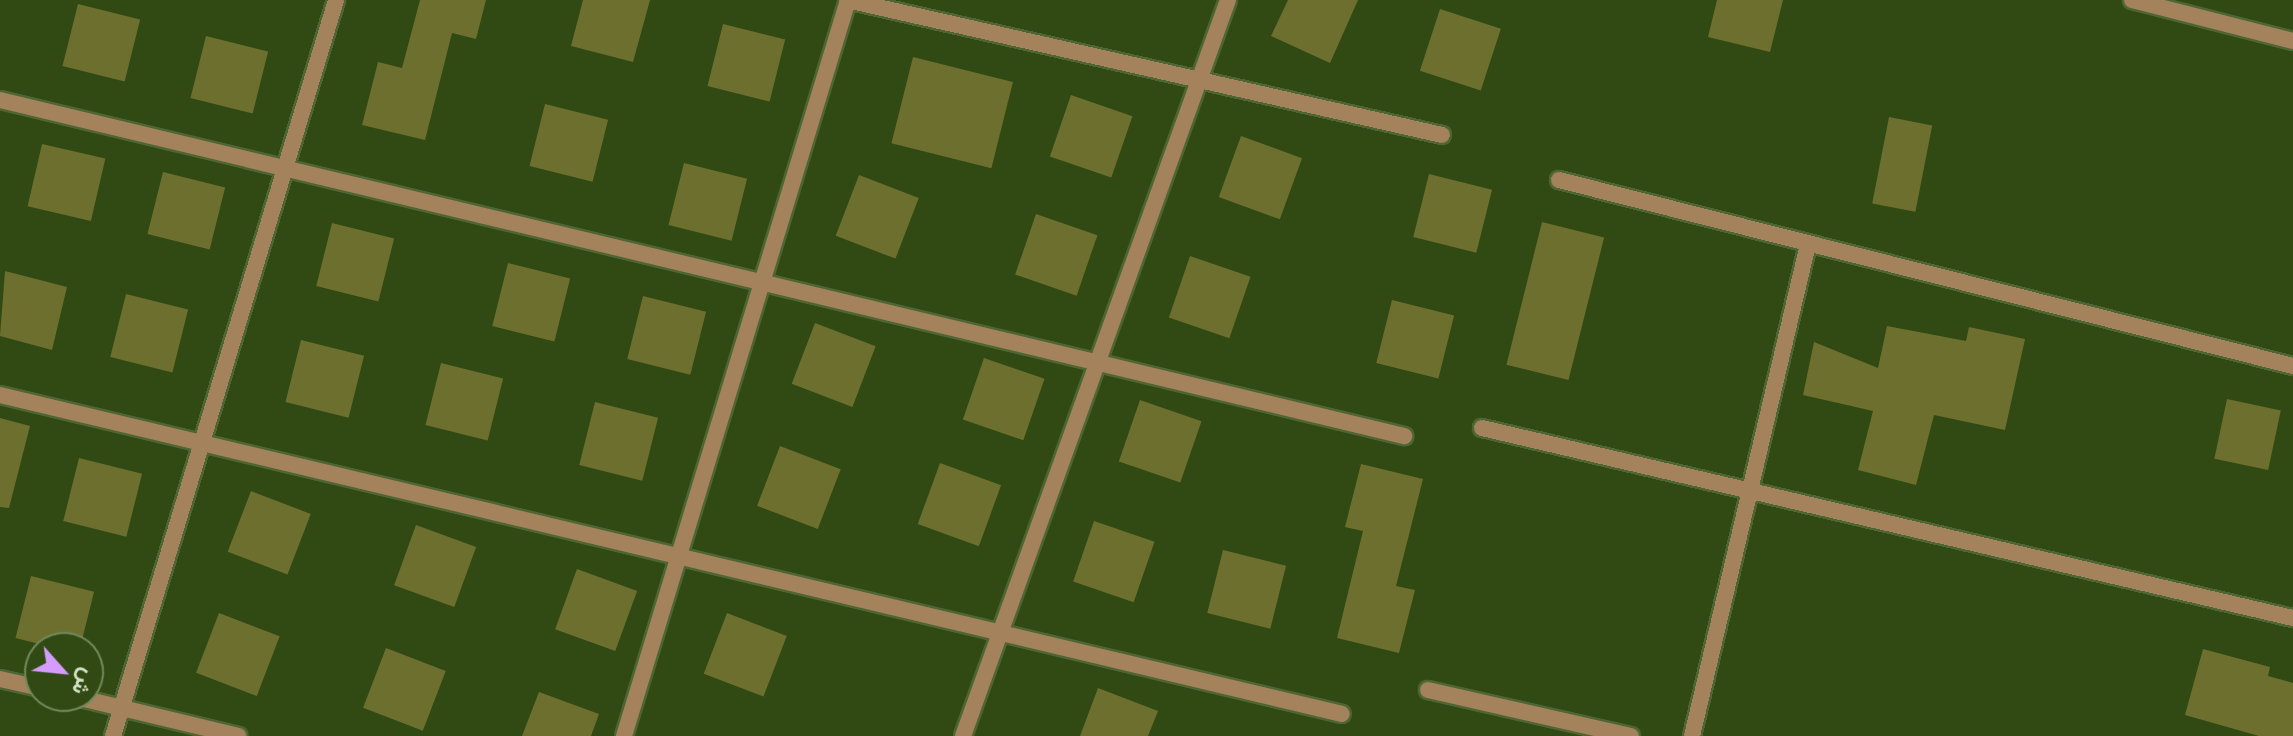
<!DOCTYPE html>
<html>
<head>
<meta charset="utf-8">
<style>
	body { margin:0 }
	#map { position:relative; width:2293px; height:736px; overflow:hidden; background:#314a13; font-family:"Roboto Condensed",Vazirmatn,sans-serif }
	div>[style] { position:absolute }
	[style*='--x'] { left:calc(var(--x)*1px); top:calc(var(--y)*1px); width:calc(var(--w)*1px); rotate:calc(var(--a)*1deg) }
	.building>* { inset:0; background:#6d6f2f; transform-origin:0 0 }
	.roads { filter:drop-shadow(2px 0 #4e6633) drop-shadow(-2px 0 #4e6633) drop-shadow(0 2px #4e6633) drop-shadow(0 -2px #4e6633) }
	.minor>* { height:16px; margin:-8px; padding:0 8px; transform-origin:8px; border-radius:8px; background:#a4825b }
	span { translate:-50% -50%; white-space:nowrap; text-align:center; line-height:1.15; -webkit-text-stroke:8px #314a13; paint-order:stroke }
	.north { position:absolute; left:24px; top:632px; width:80px; height:80px; box-sizing:border-box; background:#314a13; border:2px solid #72885b; border-radius:50%; rotate:117deg; font-size:22px; font-weight:700; line-height:32px; text-align:center; color:#d4e4c6 }
	.north::after { content:''; display:block; margin:auto; width:28px; height:36px; background:#d49cfc; clip-path:polygon(50% 0,100% 100%,50% 72%,0 100%) }
</style>
</head>
<body>
<div id="map">
	<div class="building">
		<div style="clip-path:polygon(420px 0,486px 0,476px 39px,452px 33px,425px 140px,362px 125px,378px 62px,402px 68px)"></div>
		<div style="clip-path:polygon(583px 0,650px 0,633px 62px,571px 46px)"></div>
		<div style="clip-path:polygon(1288px 0,1358px 0,1330px 63px,1271px 36px)"></div>
		<div style="clip-path:polygon(1717px 0,1783px 0,1770px 52px,1708px 37px)"></div>
		<div style="left:78px;top:4px;width:64px;height:64px;rotate:14deg"></div>
		<div style="left:1440px;top:9px;width:64px;height:65px;rotate:18deg"></div>
		<div style="left:723px;top:24px;width:64px;height:64px;rotate:14deg"></div>
		<div style="left:206px;top:36px;width:64px;height:64px;rotate:14deg"></div>
		<div style="left:913px;top:57px;width:103px;height:89px;rotate:14deg"></div>
		<div style="left:1071px;top:95px;width:65px;height:65px;rotate:19deg"></div>
		<div style="left:545px;top:104px;width:65px;height:64px;rotate:14deg"></div>
		<div style="left:1889px;top:117px;width:44px;height:88px;rotate:11deg"></div>
		<div style="left:1241px;top:136px;width:65px;height:65px;rotate:20deg"></div>
		<div style="left:42px;top:144px;width:65px;height:64px;rotate:13deg"></div>
		<div style="left:684px;top:163px;width:65px;height:64px;rotate:14deg"></div>
		<div style="left:163px;top:172px;width:64px;height:64px;rotate:14deg"></div>
		<div style="left:1429px;top:174px;width:65px;height:65px;rotate:14deg"></div>
		<div style="left:859px;top:175px;width:64px;height:65px;rotate:21deg"></div>
		<div style="left:1036px;top:214px;width:65px;height:64px;rotate:19deg"></div>
		<div style="left:1542px;top:222px;width:64px;height:147px;rotate:14deg"></div>
		<div style="left:332px;top:223px;width:64px;height:65px;rotate:14deg"></div>
		<div style="left:1190px;top:256px;width:64px;height:65px;rotate:19deg"></div>
		<div style="left:508px;top:263px;width:64px;height:65px;rotate:14deg"></div>
		<div style="clip-path:polygon(5px 271px,67px 287px,52px 350px,0 336px)"></div>
		<div style="left:126px;top:294px;width:64px;height:65px;rotate:14deg"></div>
		<div style="left:643px;top:296px;width:65px;height:65px;rotate:14deg"></div>
		<div style="left:1392px;top:300px;width:64px;height:65px;rotate:14deg"></div>
		<div style="left:815px;top:323px;width:65px;height:65px;rotate:21deg"></div>
		<div style="clip-path:polygon(1887px 326px,1966px 341px,1969px 327px,2025px 339px,2005px 430px,1934px 415px,1916px 485px,1858px 470px,1873px 411px,1803px 395px,1814px 342px,1878px 368px)"></div>
		<div style="left:301px;top:340px;width:65px;height:64px;rotate:14deg"></div>
		<div style="left:984px;top:358px;width:64px;height:65px;rotate:19deg"></div>
		<div style="left:441px;top:363px;width:64px;height:64px;rotate:14deg"></div>
		<div style="left:2227px;top:399px;width:55px;height:61px;rotate:12deg"></div>
		<div style="left:1140px;top:400px;width:65px;height:65px;rotate:19deg"></div>
		<div style="left:595px;top:402px;width:65px;height:65px;rotate:14deg"></div>
		<div style="clip-path:polygon(0 418px,30px 426px,9px 508px,0 507px)"></div>
		<div style="left:780px;top:446px;width:65px;height:64px;rotate:21deg"></div>
		<div style="left:79px;top:458px;width:65px;height:65px;rotate:14deg"></div>
		<div style="left:940px;top:463px;width:65px;height:65px;rotate:20deg"></div>
		<div style="clip-path:polygon(1361px 464px,1423px 479px,1396px 586px,1415px 590px,1399px 653px,1337px 638px,1363px 531px,1345px 527px)"></div>
		<div style="left:251px;top:491px;width:64px;height:65px;rotate:21deg"></div>
		<div style="left:1094px;top:521px;width:64px;height:64px;rotate:19deg"></div>
		<div style="left:416px;top:525px;width:64px;height:64px;rotate:20deg"></div>
		<div style="left:1223px;top:550px;width:65px;height:65px;rotate:14deg"></div>
		<div style="left:577px;top:569px;width:64px;height:64px;rotate:20deg"></div>
		<div style="left:31px;top:576px;width:65px;height:64px;rotate:14deg"></div>
		<div style="left:219px;top:613px;width:65px;height:64px;rotate:21deg"></div>
		<div style="left:727px;top:613px;width:64px;height:65px;rotate:21deg"></div>
		<div style="left:386px;top:648px;width:64px;height:64px;rotate:21deg"></div>
		<div style="clip-path:polygon(2203px 649px,2270px 667px,2268px 676px,2293px 683px,2293px 736px,2259px 736px,2185px 715px)"></div>
		<div style="clip-path:polygon(1098px 688px,1158px 711px,1148px 736px,1080px 736px)"></div>
		<div style="clip-path:polygon(539px 692px,599px 714px,591px 736px,522px 736px)"></div>
	</div>
	<div class="roads">
		<div class="minor">
			<div style="--x:847;--y:0;--w:610;--a:12.78"></div>
			<div style="--x:2132;--y:0;--w:166;--a:14.3"></div>
			<div style="--x:0;--y:100;--w:1444;--a:13.46"></div>
			<div style="--x:1559;--y:180;--w:757;--a:14.22"></div>
			<div style="--x:0;--y:395;--w:1379;--a:13.37"></div>
			<div style="--x:1482;--y:428;--w:833;--a:13.19"></div>
			<div style="--x:0;--y:679;--w:41;--a:12.7"></div>
			<div style="--x:1428;--y:690;--w:208;--a:12.8"></div>
			<div style="--x:72;--y:696;--w:171;--a:13.5"></div>
			<div style="--x:113;--y:736;--w:769;--a:-73.14"></div>
			<div style="--x:624;--y:736;--w:769;--a:-73.07"></div>
			<div style="--x:963;--y:736;--w:782;--a:-70.2"></div>
			<div style="--x:1692;--y:736;--w:505;--a:-76.73"></div>
		</div>
	</div>
	<div class="north">ش</div>
</div>
</body>
</html>
